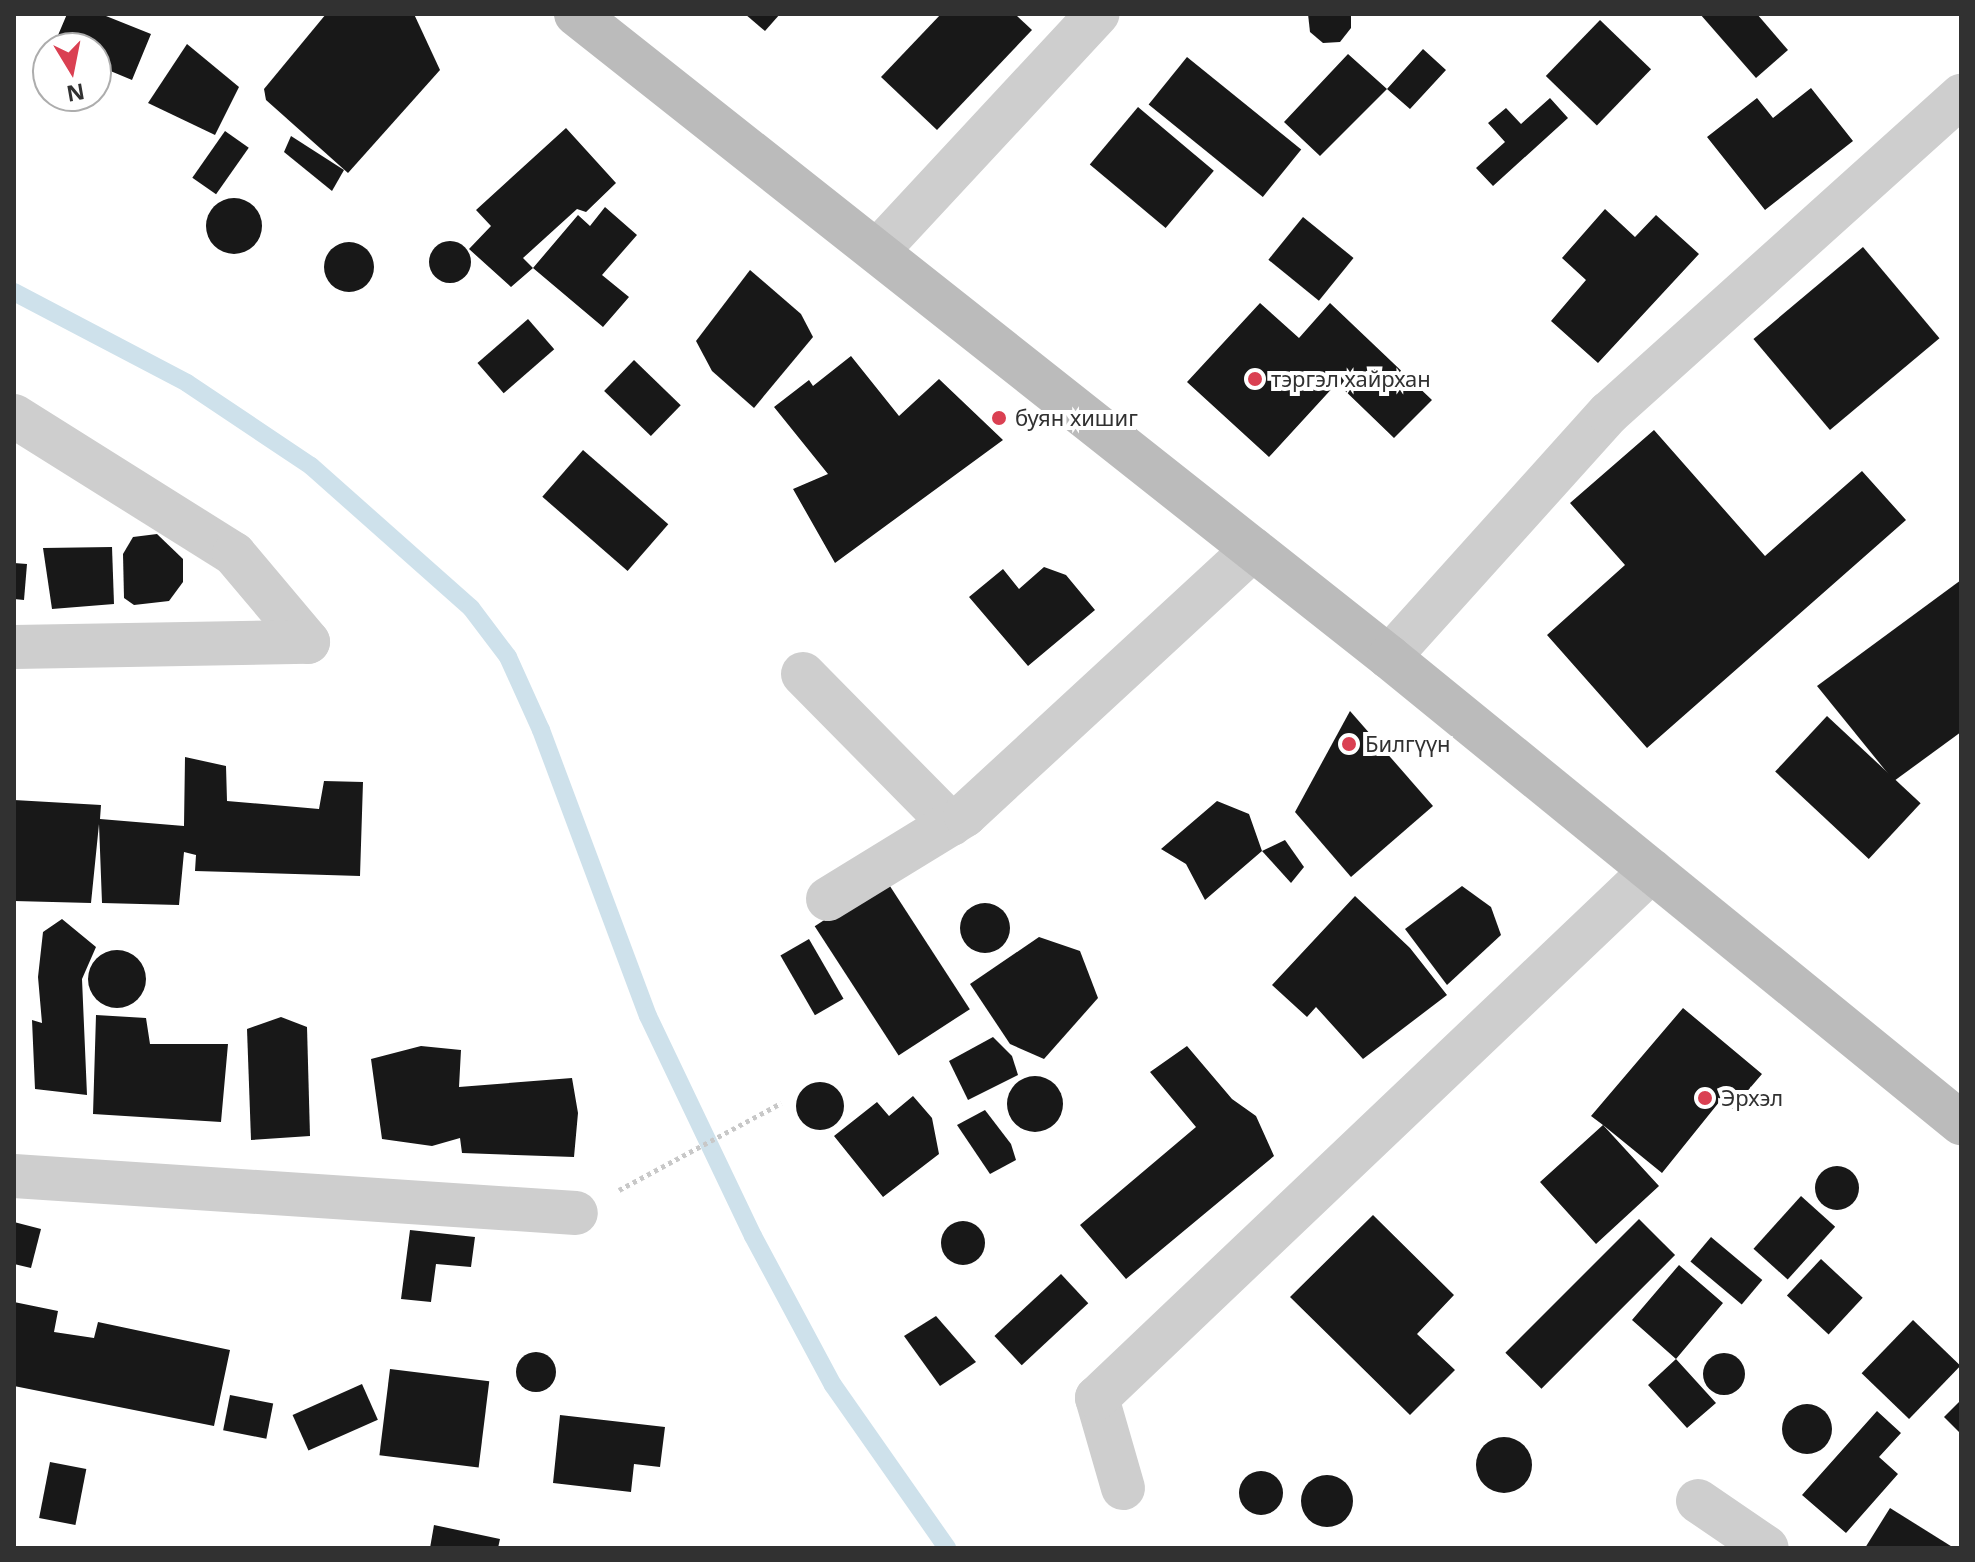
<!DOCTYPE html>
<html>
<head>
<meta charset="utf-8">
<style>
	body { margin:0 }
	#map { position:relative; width:1975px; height:1562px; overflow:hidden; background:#fff; font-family:"Noto Sans",sans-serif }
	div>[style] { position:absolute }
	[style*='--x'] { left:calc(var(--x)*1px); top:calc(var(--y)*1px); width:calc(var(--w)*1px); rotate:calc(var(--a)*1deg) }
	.stream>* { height:18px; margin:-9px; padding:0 9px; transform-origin:9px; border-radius:9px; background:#cee1eb }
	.building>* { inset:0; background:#181818; transform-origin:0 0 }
	.round { border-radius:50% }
	.path>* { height:5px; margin-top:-2.5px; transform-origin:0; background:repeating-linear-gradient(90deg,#c8c8c8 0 4px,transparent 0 8px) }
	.street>* { height:44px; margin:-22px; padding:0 22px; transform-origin:22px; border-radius:22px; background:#cecece }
	.secondary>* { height:44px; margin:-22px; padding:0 22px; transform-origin:22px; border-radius:22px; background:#bbb }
	.dots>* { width:22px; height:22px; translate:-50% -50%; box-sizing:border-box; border:4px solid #fff; border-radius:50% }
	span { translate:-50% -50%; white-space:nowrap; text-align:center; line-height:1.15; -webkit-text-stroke:8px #fff; paint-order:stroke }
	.poi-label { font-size:22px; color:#313131 }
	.left { translate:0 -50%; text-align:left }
	.frame { position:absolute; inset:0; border:16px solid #313131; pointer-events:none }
	.north { position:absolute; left:32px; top:32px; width:80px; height:80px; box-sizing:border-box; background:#fff; border:2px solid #adadad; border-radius:50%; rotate:170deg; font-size:22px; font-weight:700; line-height:32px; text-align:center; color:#313131 }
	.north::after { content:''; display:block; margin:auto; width:28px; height:36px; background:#da4052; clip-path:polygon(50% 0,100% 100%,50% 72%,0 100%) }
</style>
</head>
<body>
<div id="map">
	<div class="stream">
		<div style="--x:14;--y:292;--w:195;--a:27.7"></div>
		<div style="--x:187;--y:383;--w:149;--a:33.8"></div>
		<div style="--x:311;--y:466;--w:214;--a:41.6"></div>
		<div style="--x:471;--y:608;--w:61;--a:52.9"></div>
		<div style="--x:508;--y:657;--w:80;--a:65.7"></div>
		<div style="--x:541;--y:730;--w:305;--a:69.5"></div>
		<div style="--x:648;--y:1016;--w:244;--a:64.5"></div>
		<div style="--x:753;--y:1236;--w:169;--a:61.8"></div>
		<div style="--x:833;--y:1385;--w:199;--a:55"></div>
	</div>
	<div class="building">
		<div style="clip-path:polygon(67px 14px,101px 14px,151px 34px,132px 80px,96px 65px,96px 48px,53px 47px)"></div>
		<div style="clip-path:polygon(326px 14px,414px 14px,440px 70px,348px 173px,266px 100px,264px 89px)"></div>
		<div style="clip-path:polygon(745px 14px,780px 14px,765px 31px)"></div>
		<div style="clip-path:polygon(941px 14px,1015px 14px,1032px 30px,937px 130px,881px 77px)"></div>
		<div style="clip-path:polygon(1308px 14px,1351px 14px,1351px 28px,1340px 42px,1323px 43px,1310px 32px)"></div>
		<div style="clip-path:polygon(1700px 14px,1757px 14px,1788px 50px,1756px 78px)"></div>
		<div style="left:1600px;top:20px;width:71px;height:78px;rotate:44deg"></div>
		<div style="clip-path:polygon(187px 44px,239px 87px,215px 135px,148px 103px)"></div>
		<div style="clip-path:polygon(1423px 49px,1446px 70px,1410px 109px,1387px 89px,1320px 156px,1284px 122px,1348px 54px,1387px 89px)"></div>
		<div style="left:1187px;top:57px;width:147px;height:61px;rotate:39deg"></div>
		<div style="clip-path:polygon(1811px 88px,1853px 141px,1765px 210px,1707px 137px,1757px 98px,1773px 118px)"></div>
		<div style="clip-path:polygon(1550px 98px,1568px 118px,1493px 186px,1476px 168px,1505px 142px,1488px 123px,1506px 108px,1521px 124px)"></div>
		<div style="left:1138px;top:107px;width:99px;height:75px;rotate:40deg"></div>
		<div style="clip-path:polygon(566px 128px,616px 183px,586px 212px,577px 209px,523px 258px,533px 268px,511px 287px,469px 249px,491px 226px,476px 210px)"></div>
		<div style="left:225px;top:131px;width:29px;height:57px;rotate:35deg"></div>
		<div style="clip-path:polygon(291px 136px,344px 170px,332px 191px,284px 152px)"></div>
		<div class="round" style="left:206px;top:198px;width:56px;height:56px"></div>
		<div style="clip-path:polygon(605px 207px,637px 235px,602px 275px,629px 297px,603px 327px,533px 268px,578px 215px,590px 226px)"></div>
		<div style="clip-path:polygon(1605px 209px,1635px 237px,1656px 215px,1699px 254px,1598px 363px,1551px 321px,1586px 280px,1562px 258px)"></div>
		<div style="left:1303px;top:217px;width:65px;height:55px;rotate:39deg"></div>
		<div class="round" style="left:429px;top:241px;width:42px;height:42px"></div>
		<div class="round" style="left:324px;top:242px;width:50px;height:50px"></div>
		<div style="left:1863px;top:247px;width:119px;height:143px;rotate:50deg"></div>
		<div style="clip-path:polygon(750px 270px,801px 314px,813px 337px,754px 408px,712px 371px,696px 341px)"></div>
		<div style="clip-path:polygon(1260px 303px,1299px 338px,1330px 303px,1432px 400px,1394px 438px,1337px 383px,1269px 457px,1187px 382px)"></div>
		<div style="left:528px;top:319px;width:40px;height:67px;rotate:49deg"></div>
		<div style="clip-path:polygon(851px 356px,899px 416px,939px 379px,1003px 440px,835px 563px,793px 489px,828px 474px,774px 407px,809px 380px,813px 386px)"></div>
		<div style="left:634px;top:360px;width:65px;height:43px;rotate:44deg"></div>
		<div style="clip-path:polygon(1654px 430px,1765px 556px,1862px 471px,1906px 520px,1647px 748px,1547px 635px,1625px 565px,1570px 503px)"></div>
		<div style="left:583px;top:450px;width:113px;height:62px;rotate:41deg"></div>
		<div style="clip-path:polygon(157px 534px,183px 559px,183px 582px,169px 601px,134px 605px,124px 598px,123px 554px,133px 537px)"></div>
		<div style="clip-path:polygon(112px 547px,114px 604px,52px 609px,43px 548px)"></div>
		<div style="clip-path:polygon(14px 563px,27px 564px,24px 600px,14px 599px)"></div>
		<div style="clip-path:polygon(1044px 567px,1066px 575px,1095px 610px,1028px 666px,969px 597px,1003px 569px,1019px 589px)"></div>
		<div style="clip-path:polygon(1961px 580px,1961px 732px,1894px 781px,1817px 686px)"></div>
		<div style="clip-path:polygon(1350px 711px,1433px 806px,1351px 877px,1295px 812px)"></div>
		<div style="left:1827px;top:716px;width:128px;height:76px;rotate:43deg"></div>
		<div style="clip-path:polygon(185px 757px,226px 766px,227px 801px,319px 809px,324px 781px,363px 782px,360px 876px,195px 871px,196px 855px,184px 852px,179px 905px,102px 903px,99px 824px,91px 903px,14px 901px,14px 800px,101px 805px,100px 819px,184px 826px)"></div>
		<div style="clip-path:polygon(1217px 801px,1249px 814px,1262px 851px,1205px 900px,1186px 864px,1161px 849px)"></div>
		<div style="clip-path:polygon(1285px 840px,1304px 867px,1291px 883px,1262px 851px)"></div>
		<div style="left:886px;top:880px;width:154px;height:85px;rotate:57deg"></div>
		<div style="clip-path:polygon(1462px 886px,1491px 907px,1501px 935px,1447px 985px,1405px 929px)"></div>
		<div style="clip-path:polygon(1355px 896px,1410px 948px,1447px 995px,1363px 1059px,1316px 1007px,1307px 1017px,1272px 985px)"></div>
		<div class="round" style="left:960px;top:903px;width:50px;height:50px"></div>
		<div style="clip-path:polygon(62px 919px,96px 947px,82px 979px,87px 1095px,35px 1089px,32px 1020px,42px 1023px,38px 977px,43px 932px)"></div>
		<div style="clip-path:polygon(1039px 937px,1080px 951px,1098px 998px,1044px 1059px,1010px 1044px,970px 984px)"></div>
		<div style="left:809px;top:939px;width:69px;height:33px;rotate:60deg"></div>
		<div class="round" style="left:88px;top:950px;width:58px;height:58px"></div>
		<div style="clip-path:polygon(1683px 1008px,1762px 1074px,1732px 1109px,1724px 1096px,1662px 1173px,1603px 1125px,1659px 1186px,1596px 1244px,1540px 1182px,1603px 1125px,1591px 1116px)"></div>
		<div style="clip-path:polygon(96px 1015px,146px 1018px,150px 1044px,228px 1044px,221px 1122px,93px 1114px)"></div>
		<div style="clip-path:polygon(281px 1017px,307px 1027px,310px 1136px,251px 1140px,247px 1029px)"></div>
		<div style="clip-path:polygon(993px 1037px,1012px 1056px,1018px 1075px,968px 1100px,949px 1061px)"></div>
		<div style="clip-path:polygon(421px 1046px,461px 1050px,459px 1087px,572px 1078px,578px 1113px,574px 1157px,462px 1153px,460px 1138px,432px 1146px,382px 1139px,371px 1059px)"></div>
		<div style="clip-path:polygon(1187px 1046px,1232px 1099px,1256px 1116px,1274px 1156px,1126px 1279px,1080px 1225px,1196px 1127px,1150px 1072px)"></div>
		<div class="round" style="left:1007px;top:1076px;width:56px;height:56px"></div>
		<div class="round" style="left:796px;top:1082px;width:48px;height:48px"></div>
		<div style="clip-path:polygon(913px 1096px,932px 1118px,939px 1154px,883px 1197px,834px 1136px,877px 1102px,889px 1116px)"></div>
		<div style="clip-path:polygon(985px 1110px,1011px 1144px,1016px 1160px,990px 1174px,957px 1125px)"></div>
		<div class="round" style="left:1815px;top:1166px;width:44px;height:44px"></div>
		<div style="left:1801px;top:1196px;width:46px;height:71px;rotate:42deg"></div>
		<div style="clip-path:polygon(1373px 1215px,1454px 1295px,1417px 1334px,1455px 1370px,1410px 1415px,1290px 1297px)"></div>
		<div style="left:1639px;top:1219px;width:51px;height:189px;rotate:45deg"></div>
		<div class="round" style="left:941px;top:1221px;width:44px;height:44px"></div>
		<div style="clip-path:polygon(14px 1222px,41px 1229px,31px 1268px,14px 1264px)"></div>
		<div style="clip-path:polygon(410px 1230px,475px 1237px,471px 1267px,436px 1264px,431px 1302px,401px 1299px)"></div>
		<div style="left:1711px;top:1237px;width:67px;height:32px;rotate:40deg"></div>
		<div style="left:1821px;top:1259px;width:57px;height:50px;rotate:43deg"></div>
		<div style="clip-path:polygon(1679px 1265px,1723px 1303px,1676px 1359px,1716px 1403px,1687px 1428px,1648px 1385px,1676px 1359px,1632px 1320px)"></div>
		<div style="left:1061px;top:1274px;width:40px;height:91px;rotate:47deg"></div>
		<div style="clip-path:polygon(14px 1302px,58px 1311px,54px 1332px,94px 1338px,98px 1322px,230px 1350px,214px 1426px,14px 1386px)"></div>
		<div style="clip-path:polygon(936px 1316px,976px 1362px,940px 1386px,904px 1336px)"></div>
		<div style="left:1913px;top:1320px;width:66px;height:74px;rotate:44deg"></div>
		<div class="round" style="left:516px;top:1352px;width:40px;height:40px"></div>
		<div class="round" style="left:1703px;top:1353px;width:42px;height:42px"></div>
		<div style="left:390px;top:1369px;width:100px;height:87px;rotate:7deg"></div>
		<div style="left:362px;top:1384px;width:39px;height:76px;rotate:66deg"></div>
		<div style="left:230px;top:1395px;width:44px;height:36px;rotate:11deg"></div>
		<div style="clip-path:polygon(1961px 1400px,1961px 1434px,1944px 1417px)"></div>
		<div class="round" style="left:1782px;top:1404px;width:50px;height:50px"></div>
		<div style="clip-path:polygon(1877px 1411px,1901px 1433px,1879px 1457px,1898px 1474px,1846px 1533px,1802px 1495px)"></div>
		<div style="clip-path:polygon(560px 1415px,665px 1427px,660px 1467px,634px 1464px,631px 1492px,553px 1483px)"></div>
		<div class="round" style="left:1476px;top:1437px;width:56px;height:56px"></div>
		<div style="left:50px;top:1462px;width:37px;height:57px;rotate:11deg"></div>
		<div class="round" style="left:1239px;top:1471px;width:44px;height:44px"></div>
		<div class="round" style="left:1301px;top:1475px;width:52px;height:52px"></div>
		<div style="clip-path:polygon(1890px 1508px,1954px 1548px,1865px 1548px)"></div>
		<div style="clip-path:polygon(434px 1525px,500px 1539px,498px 1548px,430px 1548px)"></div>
	</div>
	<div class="path">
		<div style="--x:619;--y:1190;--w:184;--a:-28.2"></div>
	</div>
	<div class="street">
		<div style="--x:879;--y:249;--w:321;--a:-47.1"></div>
		<div style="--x:14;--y:416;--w:260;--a:32.1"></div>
		<div style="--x:234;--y:554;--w:115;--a:49.9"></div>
		<div style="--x:14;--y:647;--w:294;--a:-1"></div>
		<div style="--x:1389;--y:657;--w:329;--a:-48"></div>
		<div style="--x:1609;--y:413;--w:474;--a:-42"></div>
		<div style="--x:803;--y:674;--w:211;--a:45.4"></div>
		<div style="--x:828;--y:899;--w:161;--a:-31.5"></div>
		<div style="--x:965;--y:815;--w:392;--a:-42.7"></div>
		<div style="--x:14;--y:1176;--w:563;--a:3.77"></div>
		<div style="--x:1123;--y:1488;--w:94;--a:-106.1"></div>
		<div style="--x:1097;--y:1398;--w:765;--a:-43.57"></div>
		<div style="--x:1698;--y:1501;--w:83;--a:34.3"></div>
	</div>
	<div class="secondary">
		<div style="--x:576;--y:14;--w:1037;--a:38.34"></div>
		<div style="--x:1389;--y:657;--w:738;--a:39.17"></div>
	</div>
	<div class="dots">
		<div style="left:1255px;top:379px;background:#da4052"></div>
		<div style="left:999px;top:418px;background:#da4052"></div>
		<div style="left:1349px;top:744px;background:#da4052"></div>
		<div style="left:1705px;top:1098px;background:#da4052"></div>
	</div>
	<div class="poi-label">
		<span class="left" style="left:1271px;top:379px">тэргэл хайрхан</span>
		<span class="left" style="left:1015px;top:418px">буян хишиг</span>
		<span class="left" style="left:1365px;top:744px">Билгүүн</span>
		<span class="left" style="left:1721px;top:1098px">Эрхэл</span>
	</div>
	<div class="frame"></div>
	<div class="north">N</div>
</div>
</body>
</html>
